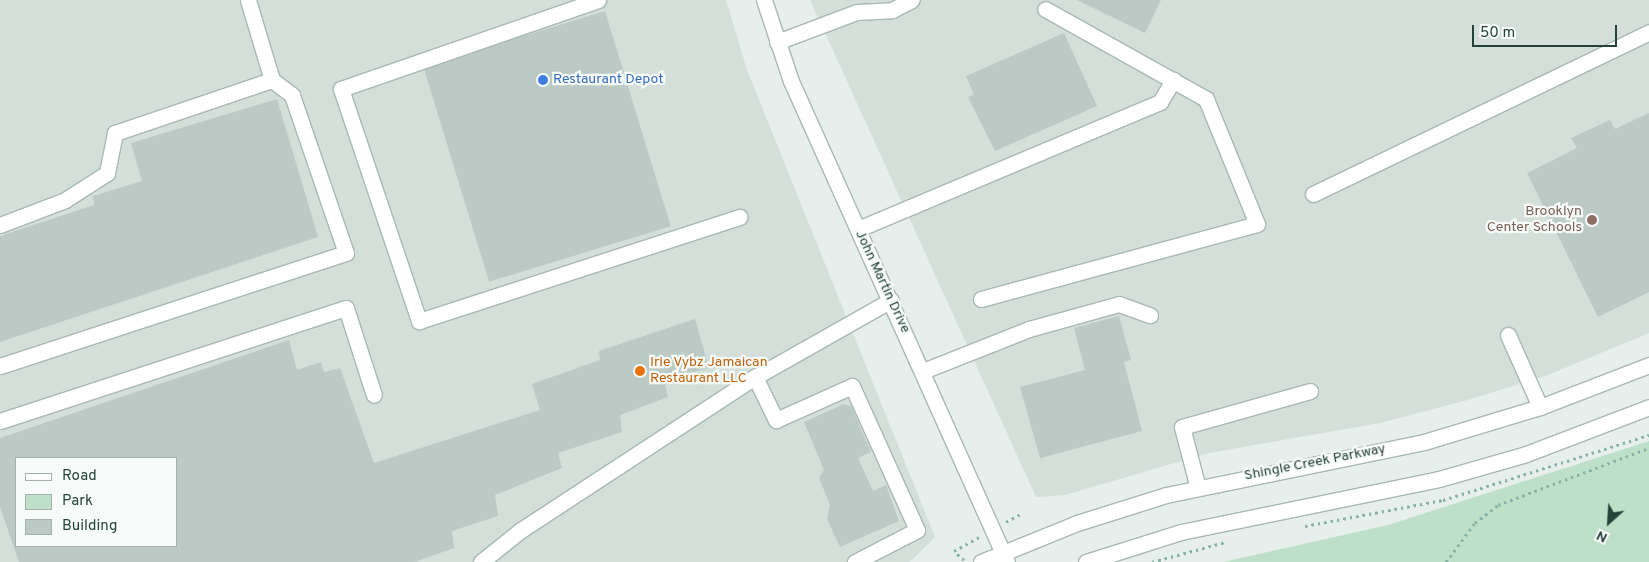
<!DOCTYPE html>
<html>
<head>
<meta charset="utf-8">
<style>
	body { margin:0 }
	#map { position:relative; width:1649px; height:562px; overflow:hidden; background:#e6efeb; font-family:Overpass,sans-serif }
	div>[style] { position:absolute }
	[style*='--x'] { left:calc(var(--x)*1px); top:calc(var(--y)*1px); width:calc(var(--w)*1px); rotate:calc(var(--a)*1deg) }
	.built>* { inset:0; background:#d4dfda }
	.green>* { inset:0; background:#bfe0c8 }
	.building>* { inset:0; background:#bbcac4; transform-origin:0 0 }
	.path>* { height:3px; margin-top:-1.5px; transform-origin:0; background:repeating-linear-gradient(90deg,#86b3a5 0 2.5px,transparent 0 6.5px) }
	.roads { filter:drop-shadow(1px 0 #a8b8b2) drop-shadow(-1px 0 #a8b8b2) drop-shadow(0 1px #a8b8b2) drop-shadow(0 -1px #a8b8b2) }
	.minor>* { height:15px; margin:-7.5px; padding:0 7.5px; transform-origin:7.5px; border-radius:7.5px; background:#fff }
	.dots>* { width:14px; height:14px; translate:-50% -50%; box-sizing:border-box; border:2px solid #f7fbf9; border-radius:50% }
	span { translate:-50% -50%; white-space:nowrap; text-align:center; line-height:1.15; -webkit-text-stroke:4.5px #f7fbf9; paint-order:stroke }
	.shop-label { font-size:14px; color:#366cbe }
	.left { translate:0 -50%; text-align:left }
	.education-label { font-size:14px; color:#785e54 }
	.right { translate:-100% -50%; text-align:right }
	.street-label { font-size:14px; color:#24423a }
	.food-label { font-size:14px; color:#c56008 }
	.legend { position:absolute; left:15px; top:457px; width:162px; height:90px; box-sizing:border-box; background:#f7fbf9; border:1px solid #a3b1ad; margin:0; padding:6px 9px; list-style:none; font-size:15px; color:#24423a }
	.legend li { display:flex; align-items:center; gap:10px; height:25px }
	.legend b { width:25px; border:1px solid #a3b1ad }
	.north { position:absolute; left:1584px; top:497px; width:50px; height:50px; -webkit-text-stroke:4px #f7fbf9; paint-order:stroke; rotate:206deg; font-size:14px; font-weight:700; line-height:20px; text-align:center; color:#24423a }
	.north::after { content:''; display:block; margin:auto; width:18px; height:22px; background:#24423a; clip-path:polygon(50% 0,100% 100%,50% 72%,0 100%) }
	.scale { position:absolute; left:1472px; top:25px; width:145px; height:22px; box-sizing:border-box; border:2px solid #24423a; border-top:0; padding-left:6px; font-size:15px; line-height:18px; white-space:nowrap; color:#24423a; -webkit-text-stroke:4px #f7fbf9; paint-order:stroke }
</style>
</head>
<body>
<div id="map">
	<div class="built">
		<div style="clip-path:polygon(evenodd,0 0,726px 0,747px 70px,935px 537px,910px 562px,0 562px,0 0,16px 458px,176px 458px,176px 546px,16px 546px,16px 458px)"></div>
		<div style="clip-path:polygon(810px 0,1649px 0,1649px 333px,1548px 375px,1468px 400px,1380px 423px,1209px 453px,1065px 495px,1036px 497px)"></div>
	</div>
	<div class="green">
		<div style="clip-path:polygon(1649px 441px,1649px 562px,1223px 562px,1388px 525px)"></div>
	</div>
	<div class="building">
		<div style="clip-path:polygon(1077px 0,1161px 0,1145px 33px)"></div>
		<div style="left:605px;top:11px;width:225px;height:190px;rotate:73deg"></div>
		<div style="clip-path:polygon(1064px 33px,1097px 106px,995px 151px,968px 97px,974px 95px,966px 76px)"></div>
		<div style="clip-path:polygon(277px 99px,318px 237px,0 342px,0 236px,94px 205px,93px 196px,142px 181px,131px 143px)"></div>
		<div style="clip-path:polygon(1649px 113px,1649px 292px,1598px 317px,1527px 173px,1577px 148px,1571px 138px,1610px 120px,1615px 129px)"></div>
		<div style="clip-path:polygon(1119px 316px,1131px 360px,1124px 362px,1142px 431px,1040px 458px,1020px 387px,1085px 370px,1074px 328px)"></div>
		<div style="clip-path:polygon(evenodd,695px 319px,709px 368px,664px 380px,668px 397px,620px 415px,622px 432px,558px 453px,562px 468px,495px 495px,498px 516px,452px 531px,454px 548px,415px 562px,19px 562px,0 507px,0 438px,289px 340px,297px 370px,321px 362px,324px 372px,340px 368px,374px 463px,540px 410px,532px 384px,600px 360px,599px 351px,695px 319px,16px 458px,176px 458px,176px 546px,16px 546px,16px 458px)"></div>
		<div style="clip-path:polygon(844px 404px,851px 406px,871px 452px,858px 458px,873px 491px,886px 485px,899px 521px,840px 547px,827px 519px,830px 505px,819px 478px,824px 470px,804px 422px)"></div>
	</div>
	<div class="path">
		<div style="--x:1006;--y:522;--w:18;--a:-29"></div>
		<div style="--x:1305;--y:526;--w:140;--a:-10.7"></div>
		<div style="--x:1443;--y:500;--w:216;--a:-17.5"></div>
		<div style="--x:964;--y:560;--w:13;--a:-138"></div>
		<div style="--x:954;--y:551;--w:29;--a:-29"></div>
		<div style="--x:1152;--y:562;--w:76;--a:-15.3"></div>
		<div style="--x:1446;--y:562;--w:49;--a:-53.4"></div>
		<div style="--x:1475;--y:523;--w:29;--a:-38"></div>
		<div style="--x:1498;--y:505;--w:161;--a:-20.7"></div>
	</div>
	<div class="roads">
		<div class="minor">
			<div style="--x:598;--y:0;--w:272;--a:160.9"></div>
			<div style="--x:341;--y:89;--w:245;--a:71.4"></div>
			<div style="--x:419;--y:321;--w:337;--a:-18"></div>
			<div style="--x:764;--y:0;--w:85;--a:71.6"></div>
			<div style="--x:791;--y:81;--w:527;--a:65.82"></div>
			<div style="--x:777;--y:42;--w:85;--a:-20.6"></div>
			<div style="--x:857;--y:12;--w:35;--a:-3"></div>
			<div style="--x:892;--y:10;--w:22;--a:-27"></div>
			<div style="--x:1313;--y:194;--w:373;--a:-25.7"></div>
			<div style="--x:0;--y:225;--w:70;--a:-21"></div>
			<div style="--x:65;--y:200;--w:50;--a:-32.7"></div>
			<div style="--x:107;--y:173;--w:41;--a:-78.7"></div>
			<div style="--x:115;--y:133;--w:166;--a:-18.7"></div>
			<div style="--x:858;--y:229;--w:328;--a:-22.8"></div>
			<div style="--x:1160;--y:102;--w:26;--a:-59"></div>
			<div style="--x:981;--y:299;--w:286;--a:-15.2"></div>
			<div style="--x:1257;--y:224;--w:135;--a:-112.2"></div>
			<div style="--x:1206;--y:99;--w:184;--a:-150.8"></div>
			<div style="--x:1508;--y:335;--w:79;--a:66"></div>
			<div style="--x:0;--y:366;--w:364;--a:-18.1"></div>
			<div style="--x:346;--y:253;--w:167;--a:-108.9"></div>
			<div style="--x:292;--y:95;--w:25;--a:-143"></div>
			<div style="--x:272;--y:80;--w:84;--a:-106.7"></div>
			<div style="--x:923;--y:371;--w:114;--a:-21.6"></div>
			<div style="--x:1029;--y:329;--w:93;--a:-15.5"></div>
			<div style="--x:1119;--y:304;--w:33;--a:20"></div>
			<div style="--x:755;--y:377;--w:48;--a:64"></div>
			<div style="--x:776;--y:420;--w:83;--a:-24.1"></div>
			<div style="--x:852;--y:386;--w:158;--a:65.7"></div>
			<div style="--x:917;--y:530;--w:70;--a:152.7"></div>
			<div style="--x:0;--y:421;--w:364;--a:-18.1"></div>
			<div style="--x:346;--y:308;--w:91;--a:72.2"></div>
			<div style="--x:1198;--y:488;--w:63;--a:-104.7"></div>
			<div style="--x:1182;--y:427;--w:133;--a:-15.7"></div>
			<div style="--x:481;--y:562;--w:51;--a:-38.7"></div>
			<div style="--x:521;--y:530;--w:280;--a:-33.2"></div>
			<div style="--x:755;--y:377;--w:156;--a:-29.5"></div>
			<div style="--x:981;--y:562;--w:104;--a:-22.1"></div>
			<div style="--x:1077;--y:523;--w:93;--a:-17.5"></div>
			<div style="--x:1166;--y:495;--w:263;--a:-11.6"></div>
			<div style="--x:1424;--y:442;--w:121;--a:-16.8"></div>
			<div style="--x:1540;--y:407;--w:117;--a:-21.1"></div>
			<div style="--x:1086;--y:562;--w:100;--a:-17.5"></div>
			<div style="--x:1181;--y:532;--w:263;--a:-11.6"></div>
			<div style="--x:1439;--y:479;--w:91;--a:-16"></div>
			<div style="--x:1526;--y:454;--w:132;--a:-20.9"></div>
		</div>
	</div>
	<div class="dots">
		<div style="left:543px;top:80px;background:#3f7fe0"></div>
		<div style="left:1592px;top:220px;background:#8d6e63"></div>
		<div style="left:640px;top:371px;background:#e8710a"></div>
	</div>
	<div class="shop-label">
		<span class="left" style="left:553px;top:80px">Restaurant Depot</span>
	</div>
	<div class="education-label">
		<span class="right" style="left:1582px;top:220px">Brooklyn<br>Center Schools</span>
	</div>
	<div class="street-label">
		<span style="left:882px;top:282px;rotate:65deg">John Martin Drive</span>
		<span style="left:1315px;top:463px;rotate:-11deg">Shingle Creek Parkway</span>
	</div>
	<div class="food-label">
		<span class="left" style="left:650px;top:371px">Irie Vybz Jamaican<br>Restaurant LLC</span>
	</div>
	<ul class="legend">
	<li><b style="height:6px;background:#fff"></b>Road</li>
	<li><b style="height:14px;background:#bfe0c8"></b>Park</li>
	<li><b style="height:14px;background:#bbcac4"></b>Building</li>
	</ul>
	<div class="north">N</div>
	<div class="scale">50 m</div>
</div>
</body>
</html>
